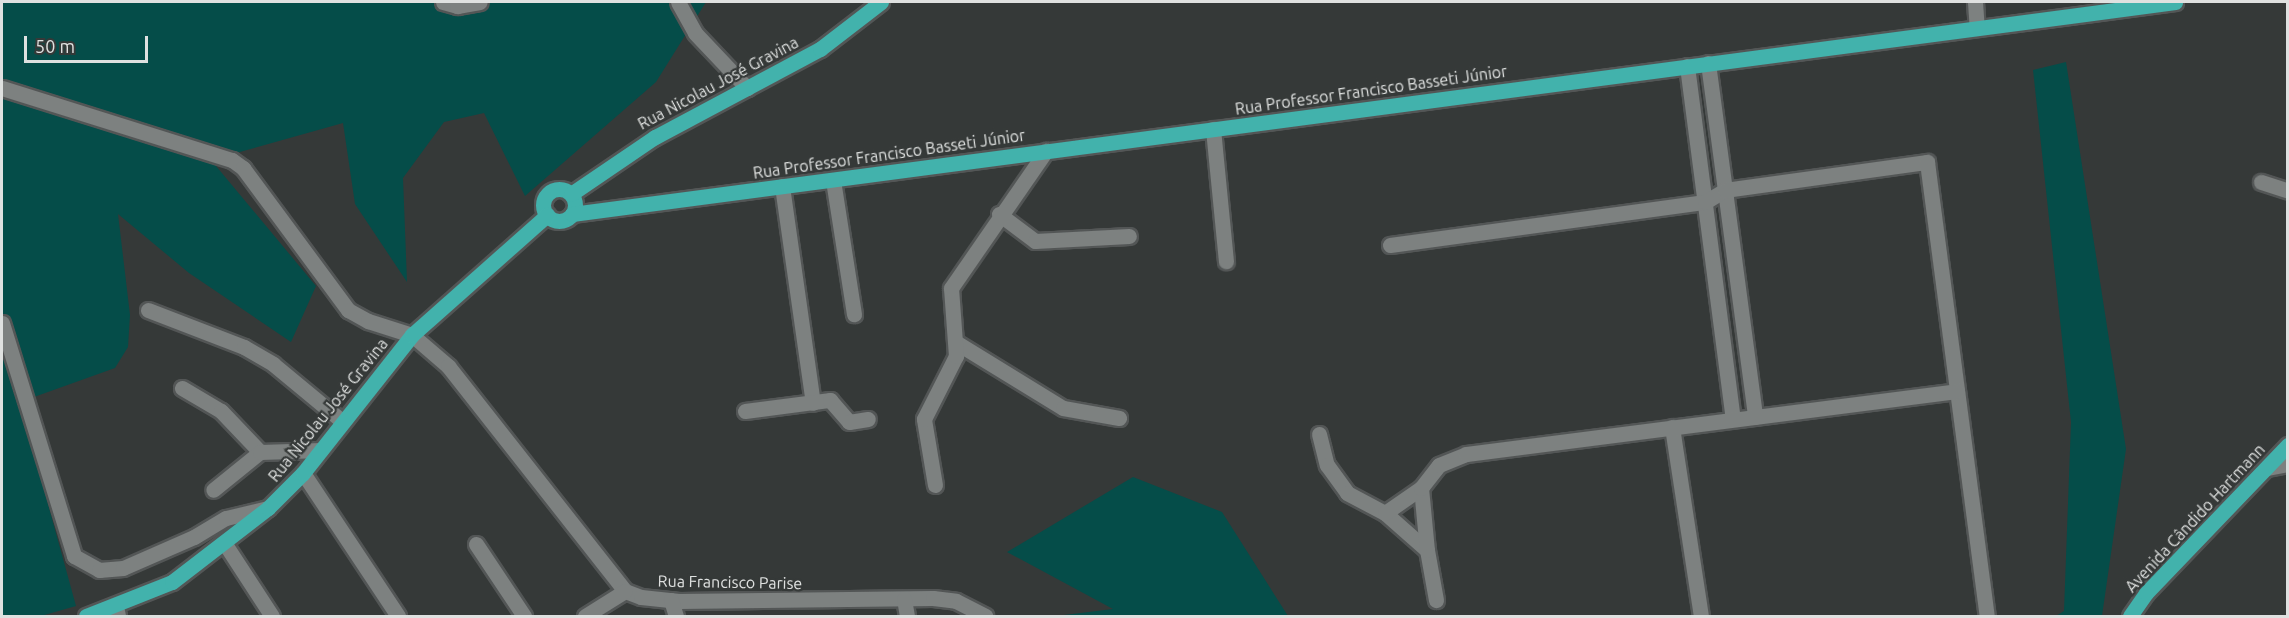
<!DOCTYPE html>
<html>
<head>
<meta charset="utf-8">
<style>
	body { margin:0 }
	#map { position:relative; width:2289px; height:618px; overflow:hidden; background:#353938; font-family:Ubuntu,sans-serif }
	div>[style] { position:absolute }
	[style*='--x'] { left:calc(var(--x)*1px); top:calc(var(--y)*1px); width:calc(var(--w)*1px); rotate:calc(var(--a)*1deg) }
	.green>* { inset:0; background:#054d49 }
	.roads { filter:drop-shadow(2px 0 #535656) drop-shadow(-2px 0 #535656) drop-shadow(0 2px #535656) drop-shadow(0 -2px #535656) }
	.minor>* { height:15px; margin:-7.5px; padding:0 7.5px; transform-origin:7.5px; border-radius:7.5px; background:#7d8180 }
	.major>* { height:15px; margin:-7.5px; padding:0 7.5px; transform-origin:7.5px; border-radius:7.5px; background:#42b2ac }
	.major>.ring { margin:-7.5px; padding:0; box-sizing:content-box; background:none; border:15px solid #42b2ac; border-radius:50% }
	span { translate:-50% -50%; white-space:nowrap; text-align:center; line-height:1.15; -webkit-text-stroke:4.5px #353938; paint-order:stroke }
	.street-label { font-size:16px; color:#dfe1e0 }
	.frame { position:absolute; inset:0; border:3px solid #dfe1e0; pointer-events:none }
	.scale { position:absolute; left:24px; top:36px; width:124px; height:27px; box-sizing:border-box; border:3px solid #dfe1e0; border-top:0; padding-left:8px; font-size:18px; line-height:21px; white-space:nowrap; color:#dfe1e0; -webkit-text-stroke:4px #353938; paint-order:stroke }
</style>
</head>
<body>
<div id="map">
	<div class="green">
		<div style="clip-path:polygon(2px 2px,706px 2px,656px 82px,525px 196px,484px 113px,444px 122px,403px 178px,407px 282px,355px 204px,343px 123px,211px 160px,316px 286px,291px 342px,189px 273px,118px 214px,130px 315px,128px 347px,115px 368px,20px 402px,76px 606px,41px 616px,2px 616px)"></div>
		<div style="clip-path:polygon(2066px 62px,2126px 449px,2102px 616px,2056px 616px,2064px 611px,2071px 422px,2033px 70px)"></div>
		<div style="clip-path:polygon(1133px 477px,1222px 512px,1288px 616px,1056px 616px,1113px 609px,1007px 552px)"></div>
	</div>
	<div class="roads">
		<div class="minor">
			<div style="--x:443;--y:2;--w:15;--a:16"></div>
			<div style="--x:457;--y:6;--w:23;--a:-10"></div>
			<div style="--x:678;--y:2;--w:35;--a:61"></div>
			<div style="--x:695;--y:33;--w:76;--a:46.6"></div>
			<div style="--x:1975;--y:2;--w:26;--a:86"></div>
			<div style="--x:1708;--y:63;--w:357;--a:82.4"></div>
			<div style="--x:1687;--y:66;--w:356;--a:82.6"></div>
			<div style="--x:2;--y:88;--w:241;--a:17.4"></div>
			<div style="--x:232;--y:160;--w:14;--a:36"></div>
			<div style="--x:243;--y:168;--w:177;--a:53.5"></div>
			<div style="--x:348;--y:310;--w:23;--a:29"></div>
			<div style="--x:368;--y:321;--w:46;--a:17.7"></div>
			<div style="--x:412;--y:335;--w:48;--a:40.7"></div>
			<div style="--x:448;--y:366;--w:286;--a:51.8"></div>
			<div style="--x:625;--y:591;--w:17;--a:21"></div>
			<div style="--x:641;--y:597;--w:38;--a:6"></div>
			<div style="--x:679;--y:601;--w:254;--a:-0.7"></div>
			<div style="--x:933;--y:598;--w:23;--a:7"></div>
			<div style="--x:956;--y:601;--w:33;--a:27"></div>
			<div style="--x:1213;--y:129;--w:133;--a:84.4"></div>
			<div style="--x:833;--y:180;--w:136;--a:81.1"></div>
			<div style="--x:2261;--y:182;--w:28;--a:18"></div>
			<div style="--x:782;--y:186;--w:219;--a:81.9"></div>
			<div style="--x:999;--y:214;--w:45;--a:36.9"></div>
			<div style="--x:1035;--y:241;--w:94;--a:-3"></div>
			<div style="--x:1390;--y:245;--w:318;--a:-7.8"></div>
			<div style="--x:1705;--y:202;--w:23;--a:-31"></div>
			<div style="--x:1725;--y:190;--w:204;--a:-7.9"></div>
			<div style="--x:1927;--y:162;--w:458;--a:82.5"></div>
			<div style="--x:148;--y:310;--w:103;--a:21.1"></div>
			<div style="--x:244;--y:347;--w:34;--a:30"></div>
			<div style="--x:273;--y:364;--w:89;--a:39.6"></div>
			<div style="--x:2;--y:323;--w:244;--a:72.8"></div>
			<div style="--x:74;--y:556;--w:29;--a:29"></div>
			<div style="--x:99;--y:570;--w:24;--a:-5"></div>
			<div style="--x:123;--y:568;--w:77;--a:-23.6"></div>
			<div style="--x:194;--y:537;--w:37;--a:-31"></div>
			<div style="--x:226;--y:518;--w:43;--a:-13.4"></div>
			<div style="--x:957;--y:343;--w:124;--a:31.5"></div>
			<div style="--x:1063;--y:408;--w:57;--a:10.1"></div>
			<div style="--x:182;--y:388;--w:45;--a:30.5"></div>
			<div style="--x:221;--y:411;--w:57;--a:46.4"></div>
			<div style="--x:260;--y:452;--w:60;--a:141"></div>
			<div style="--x:745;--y:411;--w:86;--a:-7.4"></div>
			<div style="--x:830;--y:400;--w:29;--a:49"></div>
			<div style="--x:849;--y:422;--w:19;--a:-9"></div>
			<div style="--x:1672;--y:427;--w:191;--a:81.3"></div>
			<div style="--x:1319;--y:434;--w:32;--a:76"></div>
			<div style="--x:1327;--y:465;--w:34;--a:54"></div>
			<div style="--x:1347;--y:493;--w:43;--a:27.8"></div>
			<div style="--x:1385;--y:513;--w:56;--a:41.4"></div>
			<div style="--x:1427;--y:550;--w:51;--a:79.8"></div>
			<div style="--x:260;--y:452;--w:61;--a:-1.9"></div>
			<div style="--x:2267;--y:468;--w:21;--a:-11"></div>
			<div style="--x:303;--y:473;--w:172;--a:56.4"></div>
			<div style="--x:935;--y:485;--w:67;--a:-99.5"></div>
			<div style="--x:924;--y:419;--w:71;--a:-63.1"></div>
			<div style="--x:956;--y:356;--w:68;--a:-94.2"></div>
			<div style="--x:951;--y:288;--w:167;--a:-55.3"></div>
			<div style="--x:1421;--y:488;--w:62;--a:84.5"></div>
			<div style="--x:1385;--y:513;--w:44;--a:-34.8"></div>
			<div style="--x:1421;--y:488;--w:29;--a:-52"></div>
			<div style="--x:1439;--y:465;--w:29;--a:-22"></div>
			<div style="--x:1466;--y:454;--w:495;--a:-7.3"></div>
			<div style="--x:225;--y:544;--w:86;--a:56.9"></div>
			<div style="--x:476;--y:544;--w:87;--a:56.3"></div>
			<div style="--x:904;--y:599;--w:17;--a:80"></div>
			<div style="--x:671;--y:600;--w:17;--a:73"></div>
			<div style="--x:116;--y:607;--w:9;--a:77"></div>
			<div style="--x:585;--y:616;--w:47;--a:-32"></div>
		</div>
		<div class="major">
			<div class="ring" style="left:543px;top:189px;width:17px;height:17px"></div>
			<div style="--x:571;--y:194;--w:102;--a:-34.2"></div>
			<div style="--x:655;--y:137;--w:187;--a:-28.1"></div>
			<div style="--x:820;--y:49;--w:77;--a:-37.6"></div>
			<div style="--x:572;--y:214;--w:1617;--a:-7.53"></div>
			<div style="--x:86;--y:616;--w:92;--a:-21.6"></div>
			<div style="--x:172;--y:582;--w:121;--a:-37.6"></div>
			<div style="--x:268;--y:508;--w:49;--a:-45"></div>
			<div style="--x:303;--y:473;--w:176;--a:-51.7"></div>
			<div style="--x:412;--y:335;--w:181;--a:-41.6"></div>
			<div style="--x:2130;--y:616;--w:28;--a:-55"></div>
			<div style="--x:2146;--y:593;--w:205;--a:-46.2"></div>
		</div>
	</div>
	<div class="street-label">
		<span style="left:718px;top:83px;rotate:-28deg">Rua Nicolau José Gravina</span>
		<span style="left:1371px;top:90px;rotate:-8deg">Rua Professor Francisco Basseti Júnior</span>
		<span style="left:889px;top:154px;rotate:-8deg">Rua Professor Francisco Basseti Júnior</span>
		<span style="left:328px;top:410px;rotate:-51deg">Rua Nicolau José Gravina</span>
		<span style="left:2195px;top:518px;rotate:-47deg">Avenida Cândido Hartmann</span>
		<span style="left:730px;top:582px;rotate:1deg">Rua Francisco Parise</span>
	</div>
	<div class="frame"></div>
	<div class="scale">50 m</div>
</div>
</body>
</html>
